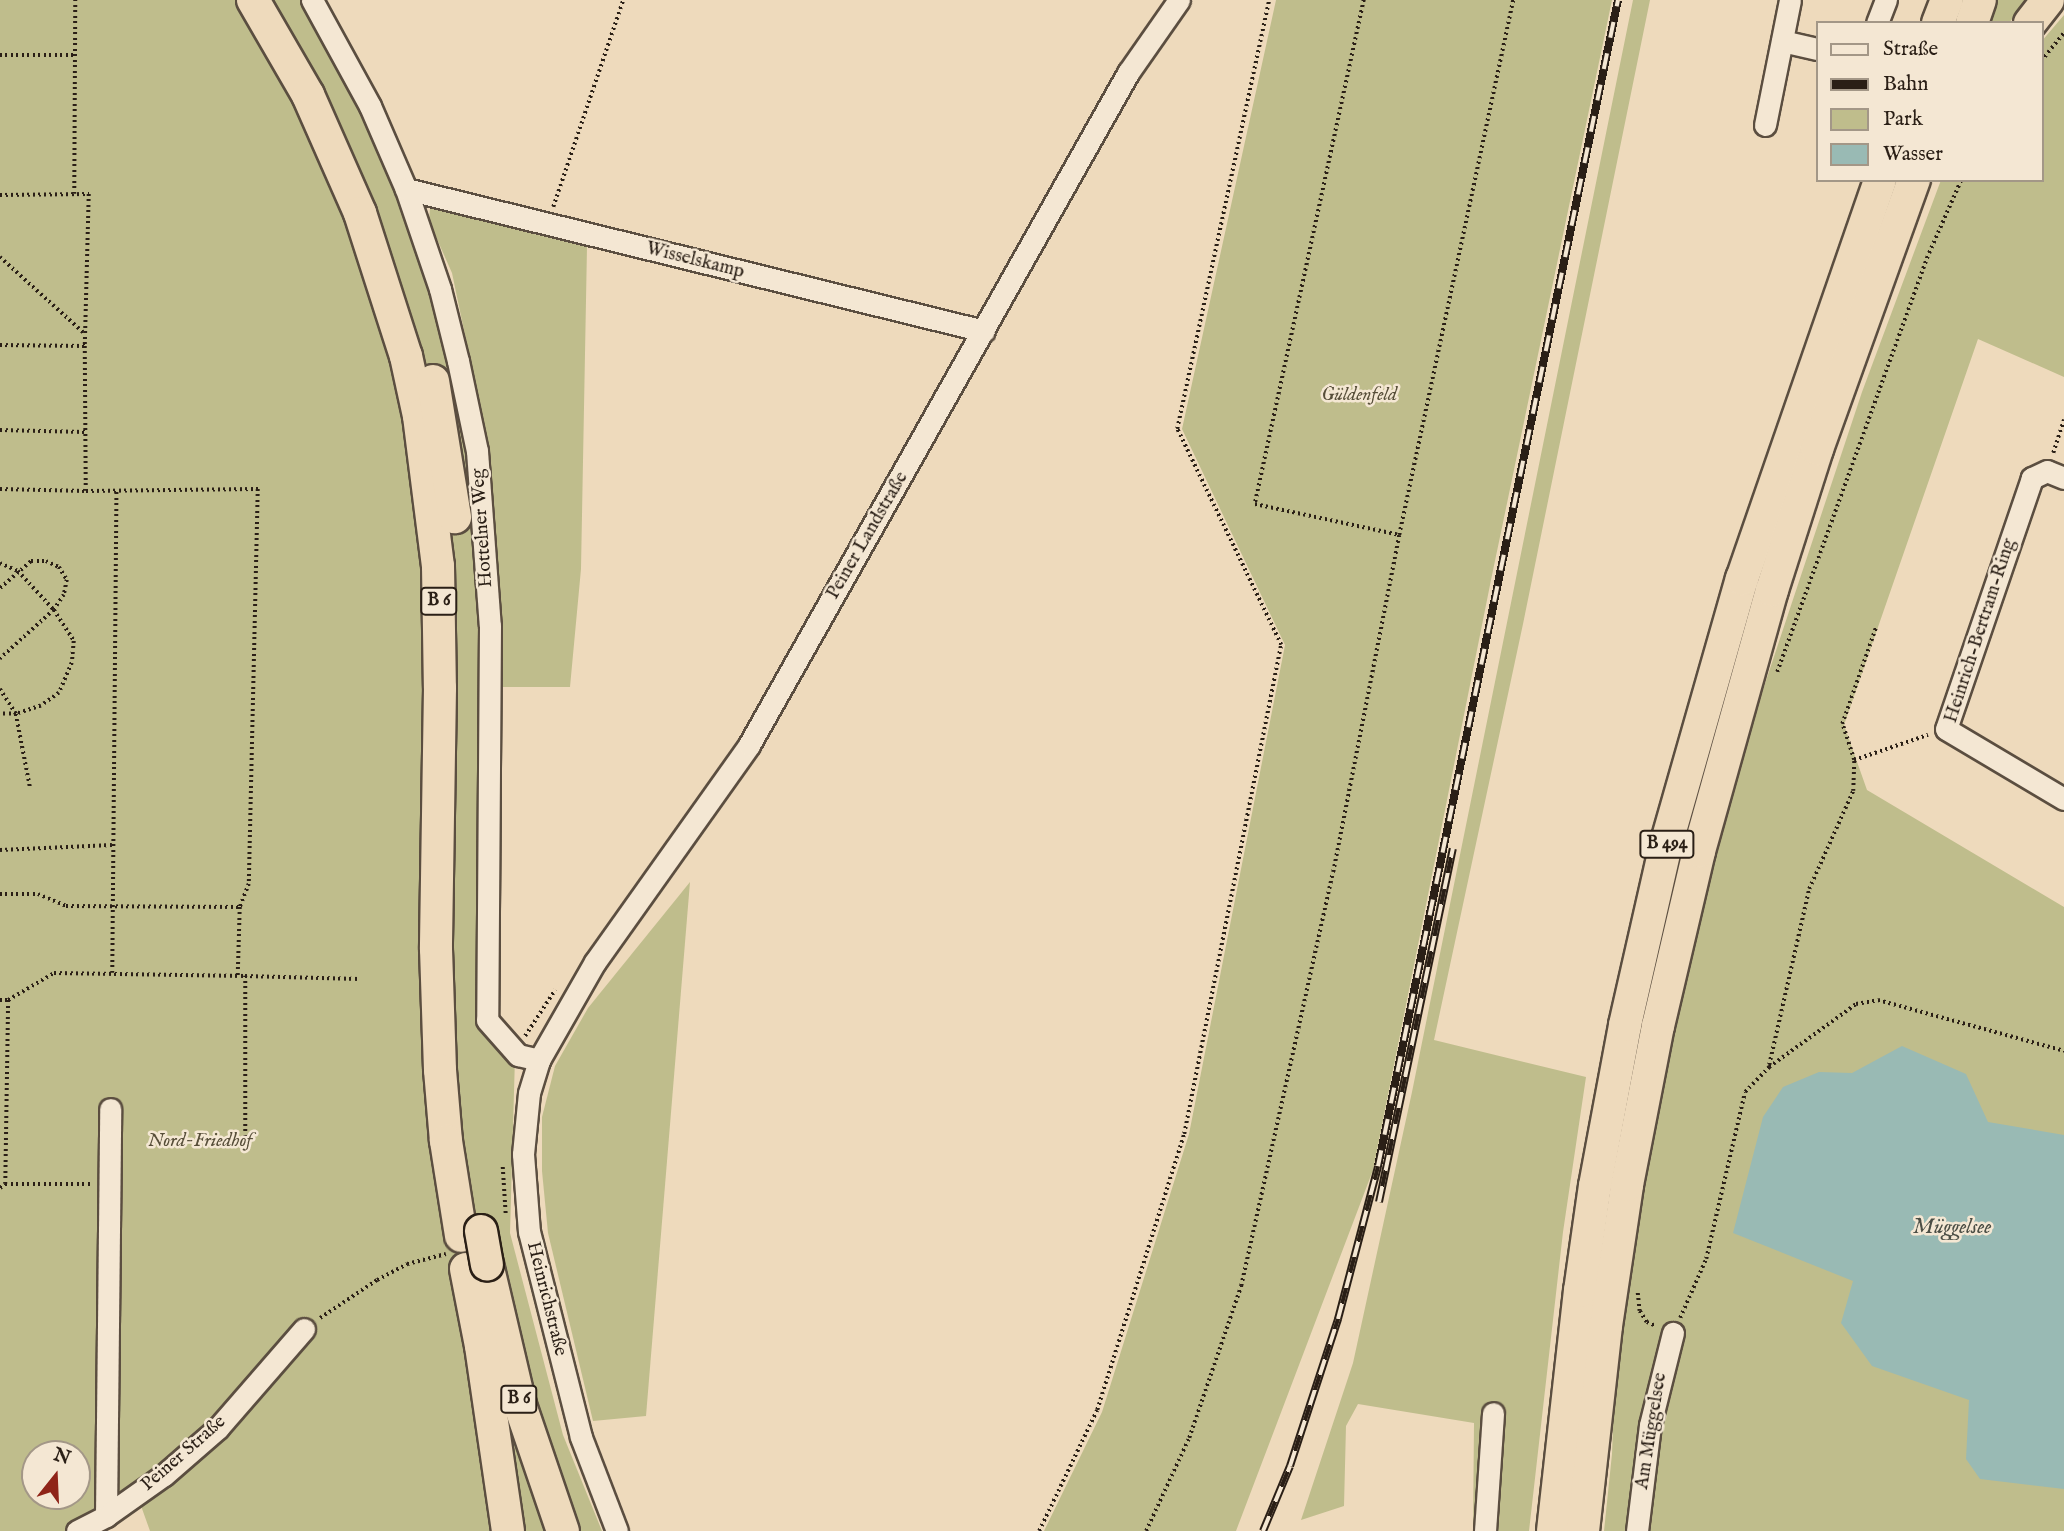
<!DOCTYPE html>
<html>
<head>
<meta charset="utf-8">
<style>
	body { margin:0 }
	#map { position:relative; width:2064px; height:1531px; overflow:hidden; background:#eedabc; font-family:"IM FELL English",serif }
	div>[style] { position:absolute }
	[style*='--x'] { left:calc(var(--x)*1px); top:calc(var(--y)*1px); width:calc(var(--w)*1px); rotate:calc(var(--a)*1deg) }
	.green>* { inset:0; background:#bfbd8c }
	.water>* { inset:0; background:#99bab4 }
	.path>* { height:3.5px; margin-top:-1.75px; transform-origin:0; background:repeating-linear-gradient(90deg,#2a1f16 0 2px,transparent 0 5.5px) }
	.roads { filter:drop-shadow(2px 0 #5b4e40) drop-shadow(-2px 0 #5b4e40) drop-shadow(0 2px #5b4e40) drop-shadow(0 -2px #5b4e40) }
	.minor>* { height:21px; margin:-10.5px; padding:0 10.5px; transform-origin:10.5px; border-radius:10.5px; background:#f4e7d3 }
	.highway>* { height:32px; margin:-16px; padding:0 16px; transform-origin:16px; border-radius:16px; background:#eedabc }
	.rail>* { height:8px; margin-top:-4px; transform-origin:0; background:repeating-linear-gradient(90deg,#f4e7d3 0 16px,#2a1f16 0 32px); box-sizing:border-box; border-block:2px solid #2a1f16 }
	.bridges { filter:drop-shadow(2px 0 #2a1f16) drop-shadow(-2px 0 #2a1f16) drop-shadow(0 2px #2a1f16) drop-shadow(0 -2px #2a1f16) }
	.highway-bridge>* { height:32px; margin:-16px; padding:0 16px; transform-origin:16px; border-radius:16px; background:#eedabc }
	span { translate:-50% -50%; white-space:nowrap; text-align:center; line-height:1.15; -webkit-text-stroke:5px #f4e7d3; paint-order:stroke }
	.shield-label span { padding:2px 5px; background:#f4e7d3; border:2px solid; border-radius:5px; -webkit-text-stroke-width:0 }
	.shield-label { font-size:18px; color:#2a1f16; font-weight:700 }
	.street-label { font-size:19px; color:#2a1f16 }
	.park-label { font-size:19px; color:#574e39; font-style:italic }
	.water-label { font-size:21px; color:#4b4e45; font-style:italic }
	.legend { position:absolute; left:1816px; top:21px; width:228px; height:161px; box-sizing:border-box; background:#f4e7d3; border:2px solid #a39787; margin:0; padding:9px 12px; list-style:none; font-size:21px; color:#2a1f16 }
	.legend li { display:flex; align-items:center; gap:14px; height:35px }
	.legend b { width:35px; border:2px solid #a39787 }
	.north { position:absolute; left:21px; top:1440px; width:70px; height:70px; box-sizing:border-box; background:#f4e7d3; border:2px solid #a39787; border-radius:50%; rotate:18deg; font-size:19px; font-weight:700; line-height:28px; text-align:center; color:#2a1f16 }
	.north::after { content:''; display:block; margin:auto; width:24px; height:32px; background:#8f2418; clip-path:polygon(50% 0,100% 100%,50% 72%,0 100%) }
</style>
</head>
<body>
<div id="map">
	<div class="green">
		<div style="clip-path:polygon(evenodd,0 0,303px 0,363px 109px,395px 184px,434px 292px,463px 408px,485px 626px,483px 1022px,515px 1057px,510px 1233px,563px 1435px,602px 1531px,150px 1531px,135px 1489px,67px 1531px,0 1531px,0 0,35px 1454px,77px 1454px,77px 1496px,35px 1496px,35px 1454px)"></div>
		<div style="clip-path:polygon(1276px 0,1612px 0,1491px 580px,1373px 1170px,1236px 1531px,1044px 1531px,1102px 1412px,1189px 1134px,1285px 645px,1182px 429px)"></div>
		<div style="clip-path:polygon(1633px 0,1650px 0,1523px 624px,1434px 1040px,1586px 1077px,1563px 1232px,1529px 1531px,1473px 1531px,1474px 1423px,1358px 1404px,1346px 1426px,1344px 1506px,1301px 1520px,1353px 1363px,1412px 1092px)"></div>
		<div style="clip-path:polygon(1995px 0,2027px 0,2009px 23px,1987px 23px)"></div>
		<div style="clip-path:polygon(2064px 15px,2064px 377px,1978px 339px,1844px 725px,1867px 790px,2064px 907px,2064px 1531px,1604px 1531px,1612px 1454px,1617px 1318px,1653px 1113px,1726px 801px,1862px 392px,1941px 180px,2041px 180px,2041px 42px)"></div>
		<div style="clip-path:polygon(430px 208px,587px 247px,581px 569px,570px 687px,498px 687px,501px 627px,483px 421px,452px 273px,429px 221px)"></div>
		<div style="clip-path:polygon(690px 882px,646px 1416px,593px 1421px,548px 1233px,542px 1171px,542px 1117px,555px 1066px,588px 1008px)"></div>
	</div>
	<div class="water">
		<div style="clip-path:polygon(1902px 1046px,1966px 1074px,1988px 1122px,2064px 1135px,2064px 1489px,1980px 1479px,1966px 1459px,1969px 1400px,1872px 1366px,1841px 1323px,1853px 1281px,1733px 1233px,1763px 1117px,1783px 1087px,1819px 1072px,1852px 1073px)"></div>
	</div>
	<div class="path">
		<div style="--x:1364;--y:0;--w:516;--a:102.2"></div>
		<div style="--x:1255;--y:504;--w:147;--a:12.1"></div>
		<div style="--x:0;--y:55;--w:73;--a:0"></div>
		<div style="--x:2041;--y:61;--w:36;--a:-51"></div>
		<div style="--x:74;--y:194;--w:194;--a:-89.7"></div>
		<div style="--x:0;--y:195;--w:89;--a:-0.6"></div>
		<div style="--x:89;--y:194;--w:152;--a:91.5"></div>
		<div style="--x:85;--y:346;--w:145;--a:89.6"></div>
		<div style="--x:553;--y:207;--w:219;--a:-71.3"></div>
		<div style="--x:0;--y:257;--w:113;--a:42.1"></div>
		<div style="--x:0;--y:345;--w:85;--a:0.7"></div>
		<div style="--x:0;--y:430;--w:85;--a:1.3"></div>
		<div style="--x:2053;--y:453;--w:35;--a:-72"></div>
		<div style="--x:0;--y:489;--w:86;--a:1.3"></div>
		<div style="--x:86;--y:491;--w:172;--a:-0.7"></div>
		<div style="--x:258;--y:489;--w:395;--a:91.3"></div>
		<div style="--x:249;--y:884;--w:25;--a:111"></div>
		<div style="--x:240;--y:907;--w:69;--a:91.7"></div>
		<div style="--x:0;--y:563;--w:20;--a:24"></div>
		<div style="--x:18;--y:571;--w:53;--a:47.3"></div>
		<div style="--x:54;--y:610;--w:37;--a:57"></div>
		<div style="--x:74;--y:641;--w:22;--a:95"></div>
		<div style="--x:72;--y:663;--w:33;--a:113"></div>
		<div style="--x:59;--y:693;--w:22;--a:144"></div>
		<div style="--x:41;--y:706;--w:26;--a:162"></div>
		<div style="--x:16;--y:714;--w:16;--a:180"></div>
		<div style="--x:0;--y:588;--w:41;--a:-41.1"></div>
		<div style="--x:31;--y:561;--w:15;--a:0"></div>
		<div style="--x:46;--y:561;--w:14;--a:25"></div>
		<div style="--x:59;--y:567;--w:15;--a:58"></div>
		<div style="--x:67;--y:580;--w:15;--a:101"></div>
		<div style="--x:64;--y:595;--w:18;--a:124"></div>
		<div style="--x:54;--y:610;--w:73;--a:137.8"></div>
		<div style="--x:1777;--y:672;--w:446;--a:-70.1"></div>
		<div style="--x:1929;--y:253;--w:80;--a:-66.3"></div>
		<div style="--x:0;--y:689;--w:30;--a:57"></div>
		<div style="--x:16;--y:714;--w:74;--a:79.1"></div>
		<div style="--x:1854;--y:760;--w:78;--a:-18.7"></div>
		<div style="--x:0;--y:850;--w:112;--a:-2.6"></div>
		<div style="--x:0;--y:894;--w:38;--a:0"></div>
		<div style="--x:38;--y:894;--w:30;--a:23"></div>
		<div style="--x:66;--y:906;--w:174;--a:0.3"></div>
		<div style="--x:112;--y:973;--w:482;--a:-89.5"></div>
		<div style="--x:0;--y:1000;--w:8;--a:0"></div>
		<div style="--x:8;--y:1000;--w:53;--a:-30.4"></div>
		<div style="--x:54;--y:973;--w:191;--a:0.9"></div>
		<div style="--x:525;--y:1036;--w:55;--a:-56.9"></div>
		<div style="--x:1769;--y:1065;--w:180;--a:-77.2"></div>
		<div style="--x:1809;--y:889;--w:107;--a:-65.8"></div>
		<div style="--x:1853;--y:791;--w:31;--a:-88"></div>
		<div style="--x:1854;--y:760;--w:38;--a:-108"></div>
		<div style="--x:1842;--y:724;--w:103;--a:-70.7"></div>
		<div style="--x:245;--y:1137;--w:161;--a:-90"></div>
		<div style="--x:245;--y:976;--w:114;--a:1.5"></div>
		<div style="--x:503;--y:1167;--w:48;--a:86.4"></div>
		<div style="--x:5;--y:1184;--w:85;--a:0"></div>
		<div style="--x:0;--y:1188;--w:6;--a:-39"></div>
		<div style="--x:5;--y:1184;--w:184;--a:-89.1"></div>
		<div style="--x:1638;--y:1293;--w:18;--a:84"></div>
		<div style="--x:1640;--y:1311;--w:13;--a:58"></div>
		<div style="--x:1647;--y:1322;--w:10;--a:24"></div>
		<div style="--x:320;--y:1318;--w:69;--a:-33.7"></div>
		<div style="--x:377;--y:1280;--w:34;--a:-28"></div>
		<div style="--x:407;--y:1264;--w:40;--a:-14.4"></div>
		<div style="--x:1680;--y:1318;--w:64;--a:-66.2"></div>
		<div style="--x:1706;--y:1259;--w:171;--a:-76.9"></div>
		<div style="--x:1745;--y:1092;--w:35;--a:-46"></div>
		<div style="--x:1769;--y:1067;--w:107;--a:-35.9"></div>
		<div style="--x:1856;--y:1004;--w:22;--a:-10"></div>
		<div style="--x:1878;--y:1000;--w:193;--a:15.3"></div>
		<div style="--x:1039;--y:1531;--w:134;--a:-64.4"></div>
		<div style="--x:1097;--y:1410;--w:289;--a:-72.5"></div>
		<div style="--x:1184;--y:1134;--w:499;--a:-78.8"></div>
		<div style="--x:1281;--y:645;--w:240;--a:-115.7"></div>
		<div style="--x:1177;--y:429;--w:439;--a:-77.9"></div>
		<div style="--x:1146;--y:1531;--w:102;--a:-65.2"></div>
		<div style="--x:1189;--y:1438;--w:161;--a:-71.1"></div>
		<div style="--x:1241;--y:1286;--w:424;--a:-77.5"></div>
		<div style="--x:1333;--y:872;--w:343;--a:-78.9"></div>
		<div style="--x:1399;--y:535;--w:547;--a:-77.97"></div>
	</div>
	<div class="roads">
		<div class="minor">
			<div style="--x:312;--y:0;--w:121;--a:61.3"></div>
			<div style="--x:370;--y:106;--w:90;--a:66.6"></div>
			<div style="--x:406;--y:189;--w:106;--a:71.2"></div>
			<div style="--x:440;--y:289;--w:74;--a:76"></div>
			<div style="--x:458;--y:361;--w:92;--a:78.1"></div>
			<div style="--x:477;--y:451;--w:175;--a:85.8"></div>
			<div style="--x:490;--y:626;--w:394;--a:90.4"></div>
			<div style="--x:487;--y:1020;--w:47;--a:48.5"></div>
			<div style="--x:518;--y:1055;--w:22;--a:13"></div>
			<div style="--x:1877;--y:23;--w:25;--a:-69"></div>
			<div style="--x:1782;--y:41;--w:36;--a:13"></div>
			<div style="--x:1765;--y:125;--w:127;--a:-78.7"></div>
			<div style="--x:406;--y:189;--w:595;--a:13.8"></div>
			<div style="--x:2064;--y:478;--w:18;--a:-158"></div>
			<div style="--x:2047;--y:471;--w:17;--a:155"></div>
			<div style="--x:2032;--y:478;--w:265;--a:108.9"></div>
			<div style="--x:1946;--y:729;--w:137;--a:30.7"></div>
			<div style="--x:106;--y:1516;--w:407;--a:-89.4"></div>
			<div style="--x:77;--y:1531;--w:33;--a:-27"></div>
			<div style="--x:106;--y:1516;--w:71;--a:-35.3"></div>
			<div style="--x:164;--y:1475;--w:72;--a:-41"></div>
			<div style="--x:218;--y:1428;--w:131;--a:-49"></div>
			<div style="--x:617;--y:1531;--w:101;--a:-111"></div>
			<div style="--x:581;--y:1437;--w:211;--a:-104.2"></div>
			<div style="--x:529;--y:1232;--w:78;--a:-94.4"></div>
			<div style="--x:523;--y:1154;--w:61;--a:-84.4"></div>
			<div style="--x:529;--y:1093;--w:34;--a:-73"></div>
			<div style="--x:539;--y:1060;--w:113;--a:-60.3"></div>
			<div style="--x:595;--y:962;--w:266;--a:-54.6"></div>
			<div style="--x:749;--y:745;--w:772;--a:-60.58"></div>
			<div style="--x:1128;--y:73;--w:89;--a:-55.1"></div>
			<div style="--x:1485;--y:1531;--w:118;--a:-86.1"></div>
			<div style="--x:1637;--y:1531;--w:107;--a:-83"></div>
			<div style="--x:1650;--y:1425;--w:95;--a:-76"></div>
		</div>
		<div class="highway">
			<div style="--x:253;--y:0;--w:110;--a:59.9"></div>
			<div style="--x:308;--y:95;--w:129;--a:66.2"></div>
			<div style="--x:360;--y:213;--w:150;--a:72.2"></div>
			<div style="--x:406;--y:356;--w:61;--a:77.8"></div>
			<div style="--x:419;--y:416;--w:151;--a:82.8"></div>
			<div style="--x:438;--y:566;--w:122;--a:89.1"></div>
			<div style="--x:440;--y:688;--w:261;--a:90.9"></div>
			<div style="--x:436;--y:949;--w:121;--a:88.1"></div>
			<div style="--x:440;--y:1070;--w:71;--a:85.2"></div>
			<div style="--x:446;--y:1141;--w:96;--a:81"></div>
			<div style="--x:1938;--y:23;--w:25;--a:-69"></div>
			<div style="--x:1972;--y:23;--w:24;--a:-71"></div>
			<div style="--x:2030;--y:23;--w:29;--a:-52"></div>
			<div style="--x:433;--y:381;--w:138;--a:80.8"></div>
			<div style="--x:487;--y:1264;--w:145;--a:76.8"></div>
			<div style="--x:520;--y:1405;--w:133;--a:71.2"></div>
			<div style="--x:466;--y:1269;--w:78;--a:79"></div>
			<div style="--x:481;--y:1346;--w:187;--a:81.7"></div>
			<div style="--x:1553;--y:1531;--w:242;--a:-83.6"></div>
			<div style="--x:1580;--y:1291;--w:106;--a:-81.9"></div>
			<div style="--x:1595;--y:1186;--w:164;--a:-79.4"></div>
			<div style="--x:1625;--y:1025;--w:185;--a:-77.2"></div>
			<div style="--x:1666;--y:845;--w:277;--a:-74.1"></div>
			<div style="--x:1742;--y:579;--w:422;--a:-70.9"></div>
			<div style="--x:1583;--y:1531;--w:206;--a:-83.6"></div>
			<div style="--x:1606;--y:1326;--w:143;--a:-81.5"></div>
			<div style="--x:1627;--y:1185;--w:162;--a:-79"></div>
			<div style="--x:1658;--y:1026;--w:180;--a:-76.8"></div>
			<div style="--x:1699;--y:851;--w:271;--a:-74.4"></div>
			<div style="--x:1772;--y:590;--w:148;--a:-72.3"></div>
			<div style="--x:1817;--y:449;--w:286;--a:-70.2"></div>
		</div>
	</div>
	<div class="rail">
		<div style="--x:1379;--y:1202;--w:361;--a:-78.2"></div>
		<div style="--x:1263;--y:1531;--w:70;--a:-67.4"></div>
		<div style="--x:1290;--y:1466;--w:155;--a:-71.9"></div>
		<div style="--x:1338;--y:1319;--w:158;--a:-75.3"></div>
		<div style="--x:1378;--y:1166;--w:1190;--a:-78.37"></div>
	</div>
	<div class="bridges">
		<div class="highway-bridge">
			<div style="--x:481;--y:1231;--w:34;--a:80"></div>
		</div>
	</div>
	<div class="shield-label">
		<span style="left:439px;top:601px">B 6</span>
		<span style="left:1667px;top:844px">B 494</span>
		<span style="left:519px;top:1399px">B 6</span>
	</div>
	<div class="street-label">
		<span style="left:695px;top:261px;rotate:14deg">Wisselskamp</span>
		<span style="left:483px;top:528px;rotate:-94deg">Hottelner Weg</span>
		<span style="left:868px;top:536px;rotate:-60deg">Peiner Landstraße</span>
		<span style="left:1981px;top:631px;rotate:-72deg">Heinrich-Bertram-Ring</span>
		<span style="left:546px;top:1299px;rotate:76deg">Heinrichstraße</span>
		<span style="left:1652px;top:1431px;rotate:-81deg">Am Müggelsee</span>
		<span style="left:184px;top:1454px;rotate:-41deg">Peiner Straße</span>
	</div>
	<div class="park-label">
		<span style="left:1359px;top:396px">Güldenfeld</span>
		<span style="left:200px;top:1142px">Nord-Friedhof</span>
	</div>
	<div class="water-label">
		<span style="left:1952px;top:1228px">Müggelsee</span>
	</div>
	<ul class="legend">
	<li><b style="height:9px;background:#f4e7d3"></b>Straße</li>
	<li><b style="height:9px;background:#2a1f16"></b>Bahn</li>
	<li><b style="height:19px;background:#bfbd8c"></b>Park</li>
	<li><b style="height:19px;background:#99bab4"></b>Wasser</li>
	</ul>
	<div class="north">N</div>
</div>
</body>
</html>
